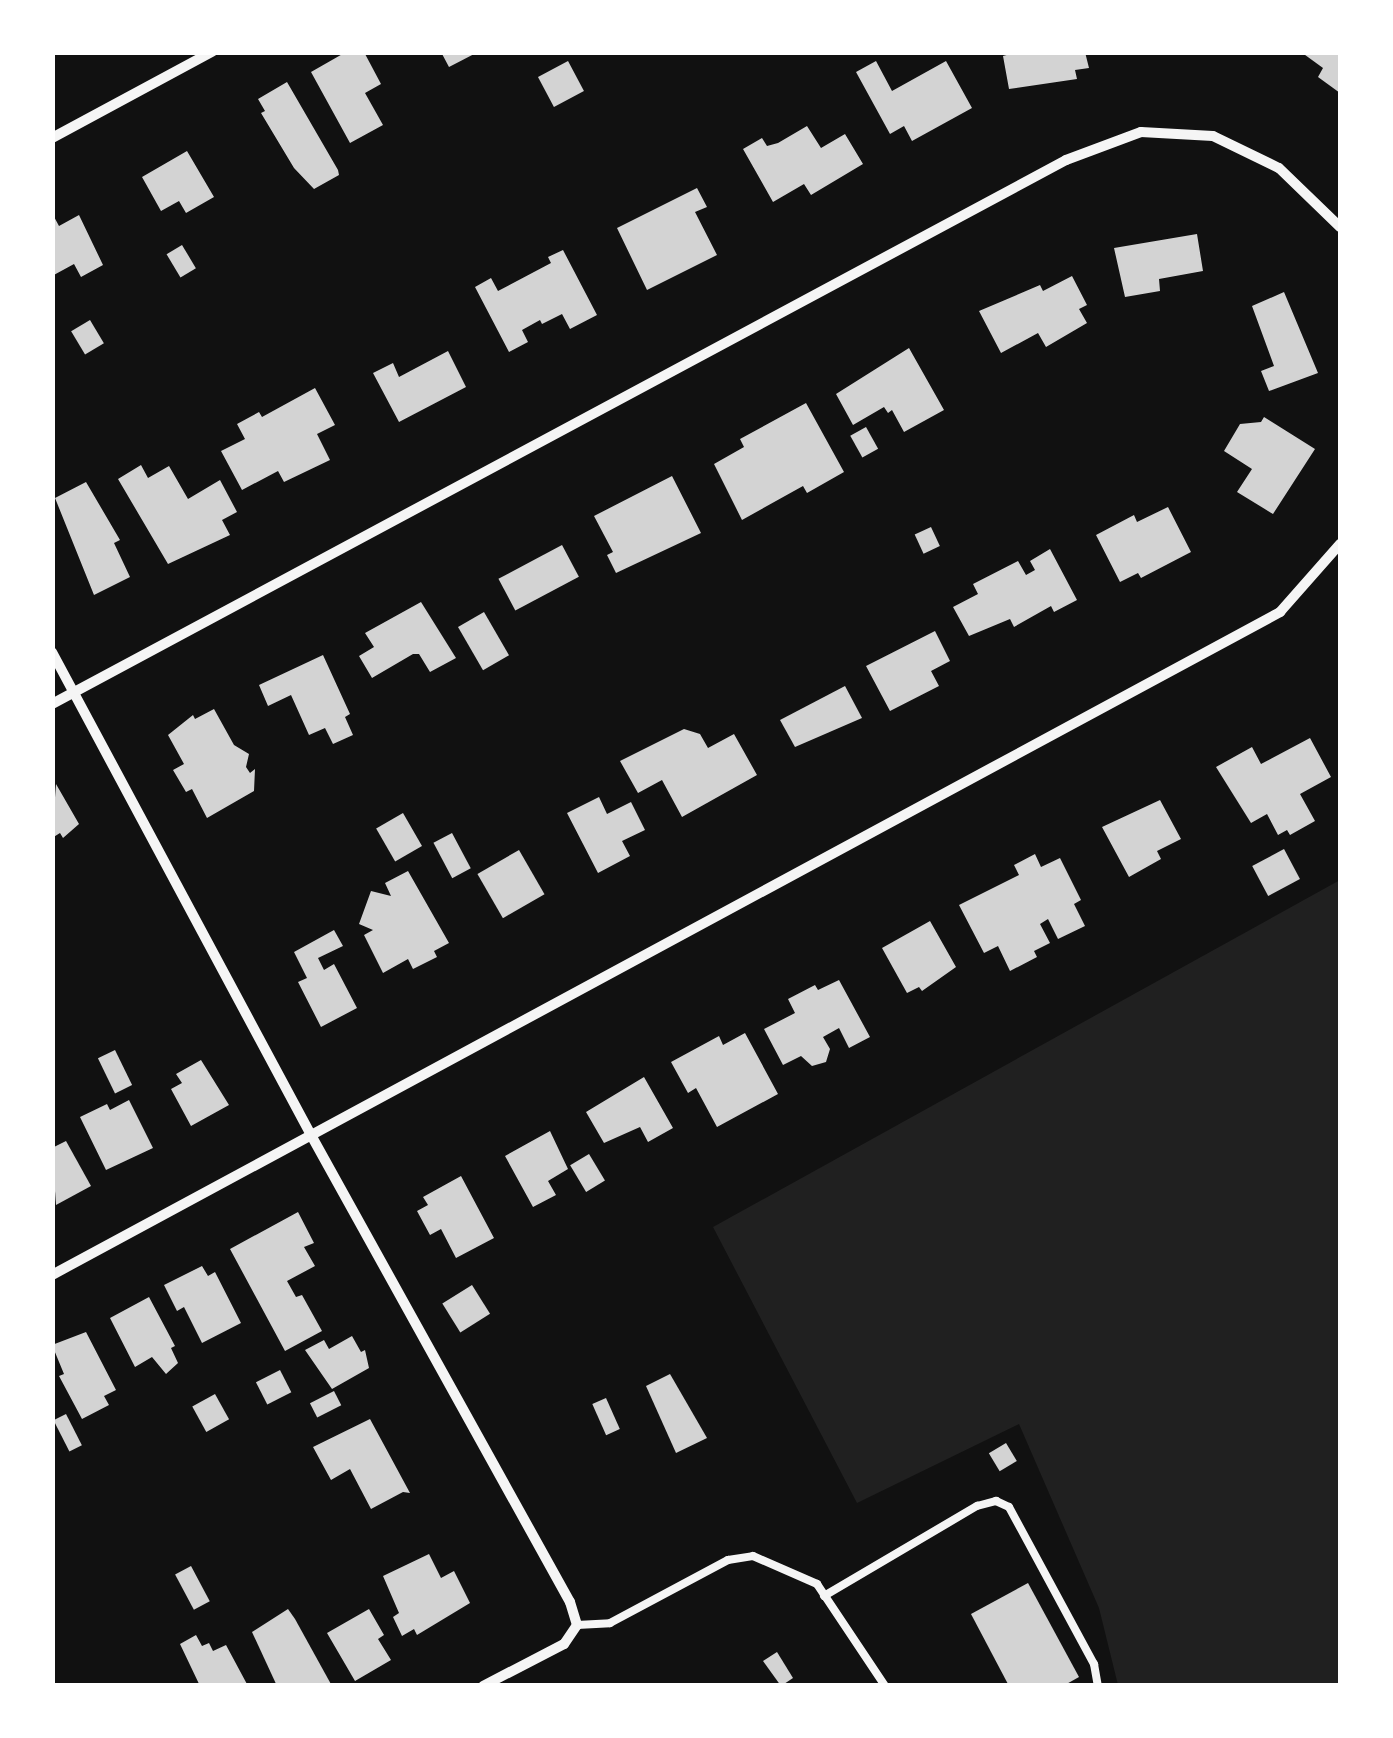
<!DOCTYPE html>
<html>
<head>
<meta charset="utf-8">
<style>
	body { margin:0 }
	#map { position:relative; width:1393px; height:1738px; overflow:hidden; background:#111; font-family:"Roboto Condensed",sans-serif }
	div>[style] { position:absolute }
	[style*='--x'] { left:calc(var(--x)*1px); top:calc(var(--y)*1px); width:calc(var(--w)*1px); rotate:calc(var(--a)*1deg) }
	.green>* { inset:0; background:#202020 }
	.building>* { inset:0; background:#d3d3d3; transform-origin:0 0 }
	.service>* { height:8px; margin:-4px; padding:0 4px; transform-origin:4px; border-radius:4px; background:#f5f5f5 }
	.minor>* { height:10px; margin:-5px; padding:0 5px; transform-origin:5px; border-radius:5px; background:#f5f5f5 }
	span { translate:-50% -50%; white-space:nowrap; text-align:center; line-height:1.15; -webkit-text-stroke:8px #fff; paint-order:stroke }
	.frame { position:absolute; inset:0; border:55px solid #fff; pointer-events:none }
</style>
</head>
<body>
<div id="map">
	<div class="green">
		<div style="clip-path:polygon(1340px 880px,1340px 1685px,1118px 1685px,1099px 1608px,1019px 1424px,857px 1503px,713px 1227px)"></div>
	</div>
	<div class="building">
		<div style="clip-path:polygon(346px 52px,364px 52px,381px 84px,365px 93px,383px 125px,350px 143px,311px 72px)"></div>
		<div style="clip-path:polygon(441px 52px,478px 52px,449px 67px)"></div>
		<div style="clip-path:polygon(1017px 52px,1085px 52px,1089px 68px,1075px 70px,1077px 79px,1009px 89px,1003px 56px)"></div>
		<div style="clip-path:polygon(1301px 52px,1340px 52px,1340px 93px,1318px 77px,1323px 68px)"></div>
		<div style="left:568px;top:61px;width:34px;height:34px;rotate:62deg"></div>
		<div style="clip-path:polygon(876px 61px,892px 91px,946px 61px,972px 108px,912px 141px,904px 126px,890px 134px,856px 72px)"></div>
		<div style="clip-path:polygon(287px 82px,338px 170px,339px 175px,314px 189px,294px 168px,261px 113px,265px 111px,258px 99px)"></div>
		<div style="clip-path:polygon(807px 126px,821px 148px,845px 134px,863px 164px,811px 195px,804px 184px,773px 202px,743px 149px,762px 138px,767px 146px,778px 143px)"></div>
		<div style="clip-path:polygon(187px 151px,214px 197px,186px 213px,179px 201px,161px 211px,142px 177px)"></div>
		<div style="clip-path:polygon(697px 188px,707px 207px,695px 212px,717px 255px,647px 290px,617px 228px)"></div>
		<div style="clip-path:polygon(52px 213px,59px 226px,79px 215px,103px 265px,81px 277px,74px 264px,52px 276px)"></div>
		<div style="clip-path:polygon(1197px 234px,1203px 271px,1159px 279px,1160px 291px,1125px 297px,1114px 248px)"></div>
		<div style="left:182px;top:245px;width:27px;height:18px;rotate:59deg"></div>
		<div style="clip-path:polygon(563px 250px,597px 315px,570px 329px,562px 314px,542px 324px,540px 320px,522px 330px,528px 342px,509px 352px,475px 287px,491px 278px,498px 291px,551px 263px,548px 257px)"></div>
		<div style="clip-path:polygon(1072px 276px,1087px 305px,1079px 309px,1087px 323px,1046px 347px,1038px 333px,1001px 353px,979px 311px,1040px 285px,1043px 291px)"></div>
		<div style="clip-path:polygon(1284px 292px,1318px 373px,1269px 391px,1261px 371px,1274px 366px,1252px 306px)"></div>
		<div style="left:90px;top:320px;width:27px;height:22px;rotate:59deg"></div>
		<div style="clip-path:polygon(909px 348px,944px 410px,904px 432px,892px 410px,888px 413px,884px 407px,853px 425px,836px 394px)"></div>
		<div style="clip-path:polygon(448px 351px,466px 387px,399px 422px,373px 373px,393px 363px,399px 377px)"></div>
		<div style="clip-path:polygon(315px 388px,335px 425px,317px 434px,330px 460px,284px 482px,278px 471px,242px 490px,221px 451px,245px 439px,237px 424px,259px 412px,262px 417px)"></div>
		<div style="clip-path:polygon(806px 403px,844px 472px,807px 493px,803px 486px,742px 520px,714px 464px,744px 447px,740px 439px)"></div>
		<div style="clip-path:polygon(1264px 417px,1315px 449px,1273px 514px,1237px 492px,1252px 469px,1224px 451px,1240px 424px,1261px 422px)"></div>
		<div style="left:866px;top:427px;width:25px;height:18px;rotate:61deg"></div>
		<div style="clip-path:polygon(141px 465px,148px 478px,169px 466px,188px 499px,220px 480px,237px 512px,222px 520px,230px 535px,168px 564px,118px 479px)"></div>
		<div style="clip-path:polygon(672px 476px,701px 533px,616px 573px,607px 555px,613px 552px,594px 516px)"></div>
		<div style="clip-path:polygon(86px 482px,120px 540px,114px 543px,130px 577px,94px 595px,55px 498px)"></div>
		<div style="clip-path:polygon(1168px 507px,1191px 552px,1141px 578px,1138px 573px,1120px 582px,1096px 535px,1134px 515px,1137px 522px)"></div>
		<div style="left:931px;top:527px;width:21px;height:18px;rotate:65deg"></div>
		<div style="left:562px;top:545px;width:36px;height:72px;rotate:62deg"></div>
		<div style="clip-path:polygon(1050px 549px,1077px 600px,1054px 612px,1051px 606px,1014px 627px,1010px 619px,969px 636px,953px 607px,978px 594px,973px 584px,1018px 561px,1026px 575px,1035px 570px,1030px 561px)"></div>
		<div style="clip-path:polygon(421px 602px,456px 658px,430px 672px,419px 654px,413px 654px,372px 678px,359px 656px,374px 647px,365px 633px)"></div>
		<div style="left:484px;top:612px;width:50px;height:30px;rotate:60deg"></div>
		<div style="clip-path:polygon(935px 631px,950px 661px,931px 671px,939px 686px,890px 711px,866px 666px)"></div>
		<div style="clip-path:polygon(323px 655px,350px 714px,345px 717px,353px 735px,333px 744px,325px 728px,309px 735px,291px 695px,268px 706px,259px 685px)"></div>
		<div style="clip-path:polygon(845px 686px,862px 718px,795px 747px,780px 720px)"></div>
		<div style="clip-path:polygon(214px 709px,234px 745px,249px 754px,246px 767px,250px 773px,255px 769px,254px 791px,207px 818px,192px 789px,186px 792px,173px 770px,184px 764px,168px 735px,193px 715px,195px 719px)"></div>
		<div style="clip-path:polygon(684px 729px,700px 734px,708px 748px,734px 734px,757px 775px,682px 817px,662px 780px,638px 793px,620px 761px)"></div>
		<div style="clip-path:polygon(1310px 738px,1331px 777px,1300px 794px,1315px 821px,1290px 835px,1287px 830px,1278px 835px,1267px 814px,1251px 823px,1216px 767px,1252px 747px,1261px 764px)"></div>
		<div style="clip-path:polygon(56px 784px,79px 824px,63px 838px,60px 833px,52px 838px)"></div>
		<div style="clip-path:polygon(599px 797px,607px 814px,631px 802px,645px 830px,622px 841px,630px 856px,598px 873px,567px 813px)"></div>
		<div style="clip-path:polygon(1160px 800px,1181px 839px,1157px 851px,1161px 859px,1129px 877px,1102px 827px)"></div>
		<div style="left:403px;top:813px;width:38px;height:31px;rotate:60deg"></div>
		<div style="left:452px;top:833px;width:40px;height:21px;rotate:62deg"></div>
		<div style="left:1284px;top:849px;width:34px;height:36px;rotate:62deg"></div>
		<div style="left:519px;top:850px;width:51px;height:48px;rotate:60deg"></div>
		<div style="clip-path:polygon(1035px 854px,1041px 867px,1060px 858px,1081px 900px,1074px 904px,1085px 926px,1058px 939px,1048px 919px,1040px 924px,1050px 943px,1034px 951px,1037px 957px,1010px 971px,998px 946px,984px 953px,959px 905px,1019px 875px,1014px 865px)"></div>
		<div style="clip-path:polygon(408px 871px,449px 943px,434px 951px,437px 957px,413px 969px,408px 959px,383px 973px,364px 935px,373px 930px,359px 924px,371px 891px,391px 896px,385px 883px)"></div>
		<div style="clip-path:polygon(930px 921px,956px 967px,922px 991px,919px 987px,907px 993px,882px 948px)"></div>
		<div style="clip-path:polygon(334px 930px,343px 946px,318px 958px,324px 970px,334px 964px,357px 1008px,321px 1027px,298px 982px,307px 978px,294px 952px)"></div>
		<div style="clip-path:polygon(839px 980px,870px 1037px,849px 1048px,839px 1028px,823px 1037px,830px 1049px,826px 1062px,812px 1066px,801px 1056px,783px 1065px,764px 1029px,795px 1013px,788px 999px,815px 985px,818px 990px)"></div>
		<div style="clip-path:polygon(745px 1033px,778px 1094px,717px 1127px,696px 1088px,688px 1093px,671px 1062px,719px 1036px,723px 1045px)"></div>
		<div style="left:115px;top:1050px;width:39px;height:19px;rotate:64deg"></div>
		<div style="clip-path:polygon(201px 1060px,229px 1105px,191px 1126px,171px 1089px,182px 1083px,176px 1074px)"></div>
		<div style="clip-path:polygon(644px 1077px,673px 1128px,648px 1142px,640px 1127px,604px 1143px,586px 1112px)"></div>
		<div style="clip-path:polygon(129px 1100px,153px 1148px,106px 1170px,80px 1117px,107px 1104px,110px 1110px)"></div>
		<div style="clip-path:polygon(550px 1131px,568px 1169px,548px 1181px,556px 1195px,533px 1207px,505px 1156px)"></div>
		<div style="clip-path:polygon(66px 1141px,91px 1186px,56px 1205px,52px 1148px)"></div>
		<div style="left:589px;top:1154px;width:31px;height:22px;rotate:59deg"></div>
		<div style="clip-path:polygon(461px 1176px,494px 1238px,456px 1258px,441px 1229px,430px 1235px,417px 1211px,428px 1205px,423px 1197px)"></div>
		<div style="clip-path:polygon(298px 1212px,314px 1243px,304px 1247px,315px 1266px,287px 1281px,296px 1297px,302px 1295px,322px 1331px,285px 1351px,230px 1249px)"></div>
		<div style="clip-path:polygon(202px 1266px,208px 1276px,215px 1272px,241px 1323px,202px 1343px,184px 1307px,177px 1311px,164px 1285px)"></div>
		<div style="left:472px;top:1285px;width:34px;height:35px;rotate:58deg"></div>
		<div style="clip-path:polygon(149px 1297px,175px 1346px,171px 1348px,178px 1363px,166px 1374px,152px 1357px,135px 1367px,110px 1318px)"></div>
		<div style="clip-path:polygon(86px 1332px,116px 1390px,104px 1396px,109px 1405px,82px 1419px,59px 1376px,64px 1374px,52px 1345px)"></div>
		<div style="clip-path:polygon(352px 1336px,361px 1352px,365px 1350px,369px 1368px,332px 1389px,305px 1350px,324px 1340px,329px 1349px)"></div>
		<div style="left:280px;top:1370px;width:25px;height:27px;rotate:63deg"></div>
		<div style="clip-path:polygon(670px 1374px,707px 1438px,676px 1453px,646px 1386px)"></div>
		<div style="left:334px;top:1391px;width:16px;height:27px;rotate:63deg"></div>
		<div style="left:215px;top:1394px;width:29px;height:26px;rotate:61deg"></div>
		<div style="left:606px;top:1398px;width:34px;height:15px;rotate:66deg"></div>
		<div style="left:66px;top:1414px;width:35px;height:14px;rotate:63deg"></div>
		<div style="clip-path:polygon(370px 1419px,410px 1493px,403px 1492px,371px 1509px,350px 1469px,331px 1480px,313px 1447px)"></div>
		<div style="left:1006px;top:1443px;width:21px;height:20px;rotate:59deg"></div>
		<div style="clip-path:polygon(429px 1554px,441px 1578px,454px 1571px,470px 1603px,417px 1635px,414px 1629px,402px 1636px,393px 1617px,399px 1613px,383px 1576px)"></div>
		<div style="left:191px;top:1566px;width:40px;height:18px;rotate:62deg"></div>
		<div style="clip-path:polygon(1028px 1583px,1079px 1677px,1063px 1686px,1009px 1686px,971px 1614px)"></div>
		<div style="clip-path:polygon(288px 1609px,295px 1619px,332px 1686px,277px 1686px,252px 1632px)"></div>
		<div style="clip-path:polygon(369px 1609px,384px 1635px,378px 1639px,391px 1660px,355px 1681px,327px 1633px)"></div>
		<div style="clip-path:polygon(196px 1635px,202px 1646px,209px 1643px,213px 1651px,226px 1645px,248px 1686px,200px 1686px,180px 1644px)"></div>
		<div style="clip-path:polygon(777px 1652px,793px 1678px,781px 1686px,763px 1661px)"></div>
	</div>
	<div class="service">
		<div style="--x:824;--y:1596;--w:178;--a:-30.5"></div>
		<div style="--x:977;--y:1506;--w:20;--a:-15"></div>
		<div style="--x:996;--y:1501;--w:14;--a:25"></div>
		<div style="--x:1009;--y:1507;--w:179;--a:61.6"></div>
		<div style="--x:1094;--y:1664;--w:22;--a:80"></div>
		<div style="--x:577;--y:1625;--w:33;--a:-3"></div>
		<div style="--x:610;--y:1623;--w:134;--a:-28.1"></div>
		<div style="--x:728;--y:1560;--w:25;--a:-9"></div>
		<div style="--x:753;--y:1556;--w:70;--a:23.6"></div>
		<div style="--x:817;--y:1584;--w:123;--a:56.3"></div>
	</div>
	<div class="minor">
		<div style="--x:52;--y:138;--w:182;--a:-28.3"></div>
		<div style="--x:52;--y:652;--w:548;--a:61.8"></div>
		<div style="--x:311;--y:1135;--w:534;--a:60.99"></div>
		<div style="--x:570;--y:1602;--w:24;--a:73"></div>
		<div style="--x:577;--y:1625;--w:23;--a:124"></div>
		<div style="--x:564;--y:1644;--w:91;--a:152.6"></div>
		<div style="--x:52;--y:704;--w:1151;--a:-28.21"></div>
		<div style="--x:1066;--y:160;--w:80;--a:-20.5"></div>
		<div style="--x:1141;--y:132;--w:72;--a:3.2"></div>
		<div style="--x:1213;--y:136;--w:73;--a:25.9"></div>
		<div style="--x:1279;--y:168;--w:85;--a:44"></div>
		<div style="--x:52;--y:1275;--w:1396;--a:-28.36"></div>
		<div style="--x:1280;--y:612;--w:91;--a:-48.6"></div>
	</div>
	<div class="frame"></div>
</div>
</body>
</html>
